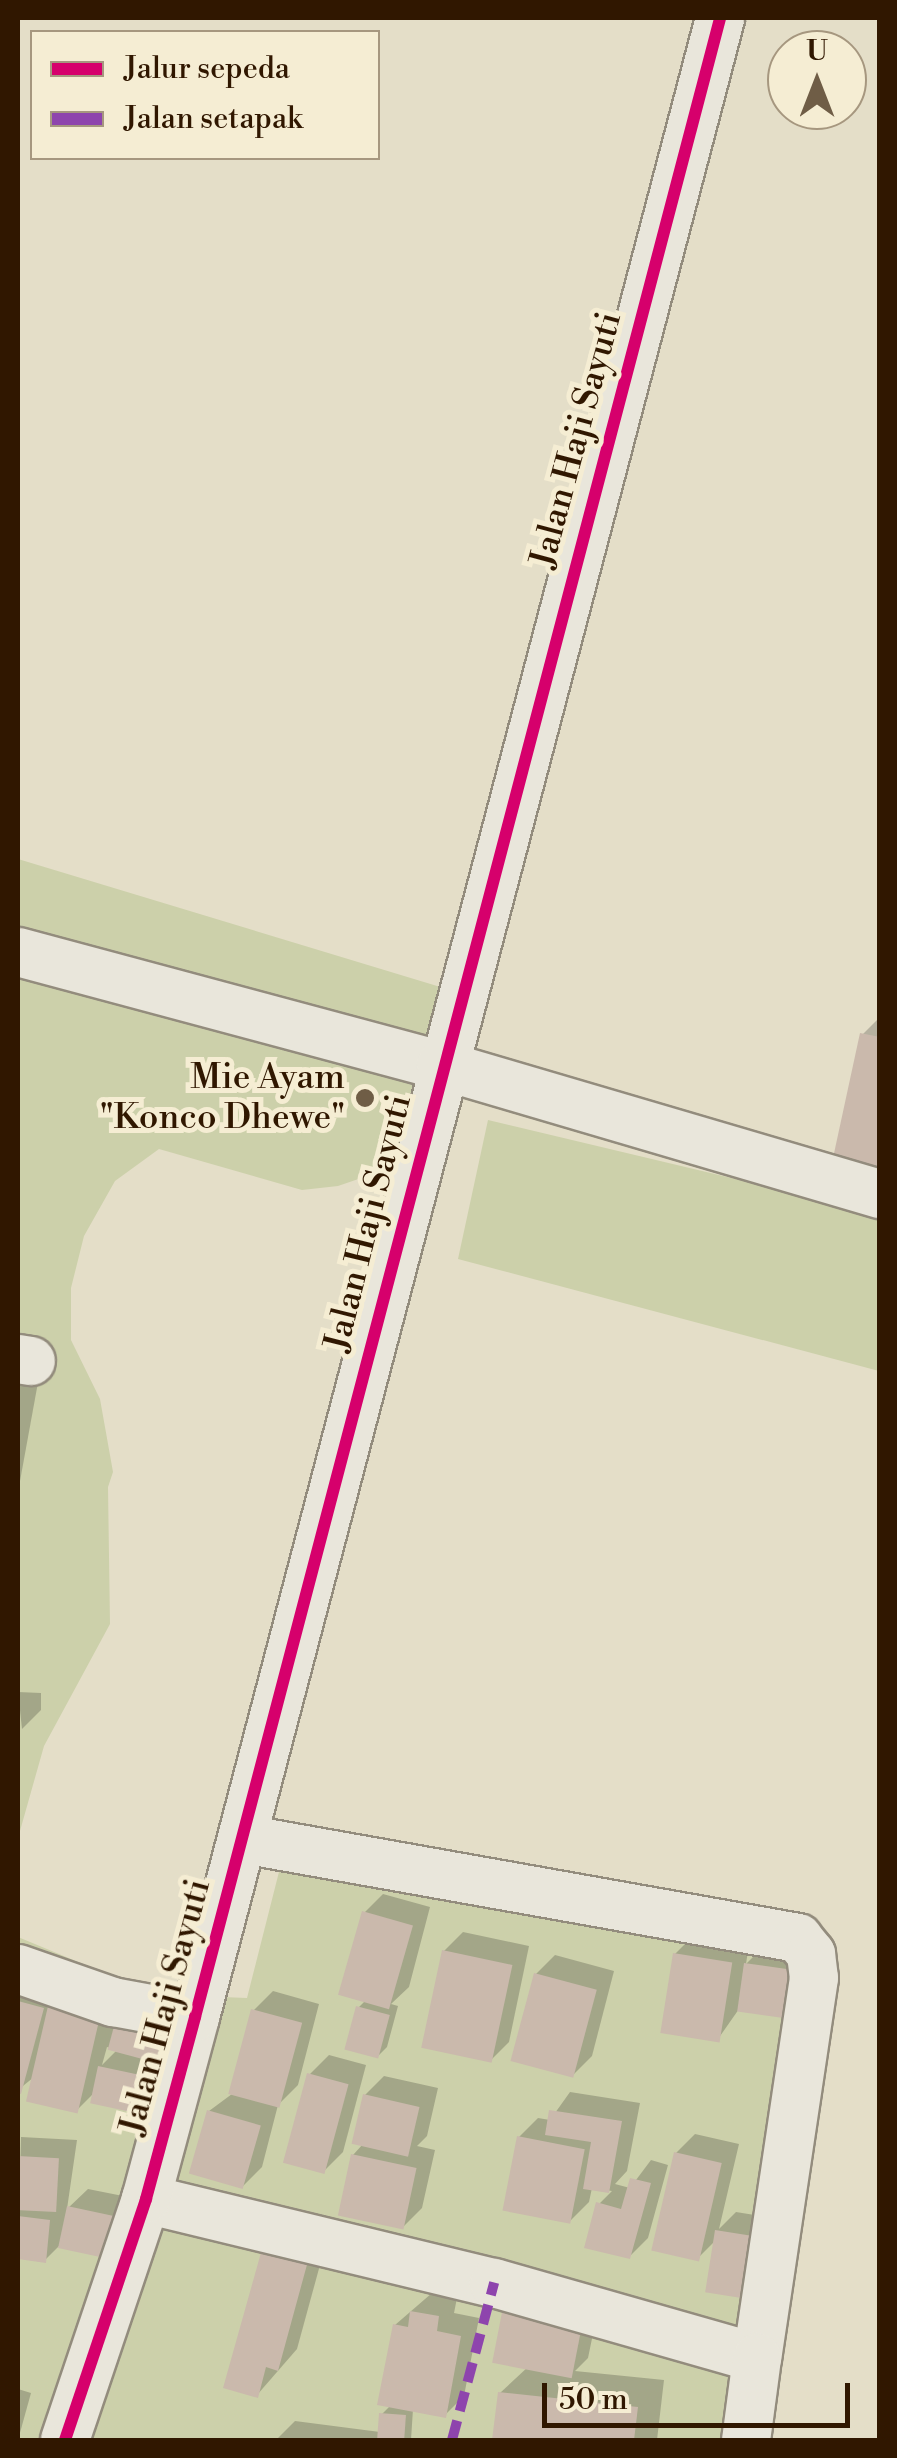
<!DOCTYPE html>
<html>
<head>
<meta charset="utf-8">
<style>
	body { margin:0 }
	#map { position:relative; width:897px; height:2458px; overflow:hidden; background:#e4dec8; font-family:"Libre Bodoni",serif }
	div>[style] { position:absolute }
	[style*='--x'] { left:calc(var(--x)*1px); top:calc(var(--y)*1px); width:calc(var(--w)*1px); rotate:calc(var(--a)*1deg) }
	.green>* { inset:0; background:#ccd0aa }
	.shadow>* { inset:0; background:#0003 }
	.building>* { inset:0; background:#cab9ac; transform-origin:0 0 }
	.roads { filter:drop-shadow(2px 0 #938c7d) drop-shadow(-2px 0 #938c7d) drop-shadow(0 2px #938c7d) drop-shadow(0 -2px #938c7d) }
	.street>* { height:48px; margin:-24px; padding:0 24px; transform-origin:24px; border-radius:24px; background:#e9e6db }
	.quiet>* { height:10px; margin-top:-5px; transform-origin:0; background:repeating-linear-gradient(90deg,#8e44ad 0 20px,transparent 0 30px) }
	.cycleway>* { height:12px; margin:-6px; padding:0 6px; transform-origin:6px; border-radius:6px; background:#d6006c }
	.dots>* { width:28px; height:28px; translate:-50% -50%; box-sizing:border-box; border:5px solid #f5edd3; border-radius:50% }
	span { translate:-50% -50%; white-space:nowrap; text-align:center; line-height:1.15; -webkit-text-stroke:10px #f5edd3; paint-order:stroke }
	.street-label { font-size:35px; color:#301700 }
	.poi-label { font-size:35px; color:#301700 }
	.right { translate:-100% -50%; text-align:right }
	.frame { position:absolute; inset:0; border:20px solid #301700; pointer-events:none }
	.legend { position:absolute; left:30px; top:30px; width:350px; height:130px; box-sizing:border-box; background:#f5edd3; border:2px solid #a6977f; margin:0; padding:12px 18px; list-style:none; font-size:30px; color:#301700 }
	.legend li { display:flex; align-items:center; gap:20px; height:50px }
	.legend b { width:50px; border:2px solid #a6977f }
	.north { position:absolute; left:767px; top:30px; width:100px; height:100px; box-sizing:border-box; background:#f5edd3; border:2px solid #a6977f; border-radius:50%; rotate:0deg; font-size:28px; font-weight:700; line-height:40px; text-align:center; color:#301700 }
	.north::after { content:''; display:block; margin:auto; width:35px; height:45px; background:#6f5d46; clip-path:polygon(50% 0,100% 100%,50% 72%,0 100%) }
	.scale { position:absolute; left:542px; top:2383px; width:308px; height:45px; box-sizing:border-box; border:5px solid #301700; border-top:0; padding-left:12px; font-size:30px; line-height:35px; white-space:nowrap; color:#301700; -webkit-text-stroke:8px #f5edd3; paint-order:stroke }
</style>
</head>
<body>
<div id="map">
	<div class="green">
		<div style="clip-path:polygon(18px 859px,447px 989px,408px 1162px,338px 1186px,302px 1190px,159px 1149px,115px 1181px,84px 1236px,71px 1288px,71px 1340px,100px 1399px,113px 1472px,108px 1487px,110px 1624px,44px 1746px,18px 1838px)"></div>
		<div style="clip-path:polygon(488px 1120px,879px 1213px,879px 1371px,458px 1259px)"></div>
		<div style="clip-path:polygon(282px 1860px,818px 1959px,759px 2440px,18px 2440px,18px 1937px,124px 1981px,197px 1996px,247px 1998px)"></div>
	</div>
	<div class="shadow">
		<div style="clip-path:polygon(880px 1017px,880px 1165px,863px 1034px)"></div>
		<div style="clip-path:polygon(18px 1339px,45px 1344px,18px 1492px)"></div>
		<div style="clip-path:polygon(18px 1692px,41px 1693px,41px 1710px,22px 1729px)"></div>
		<div style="clip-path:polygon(383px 1894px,430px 1907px,409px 1987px,391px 2004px,398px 2006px,387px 2047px,378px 2056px,358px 2008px,367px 1999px,364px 1913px)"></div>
		<div style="clip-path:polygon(463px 1932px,529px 1946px,509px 2042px,490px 2061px,444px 1951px)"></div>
		<div style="clip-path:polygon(694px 1935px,749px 1944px,746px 1964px,765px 1945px,824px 1954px,739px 2009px,718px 2039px,675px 1954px)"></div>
		<div style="clip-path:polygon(555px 1955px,614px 1971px,592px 2056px,573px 2075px,536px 1974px)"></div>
		<div style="clip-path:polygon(evenodd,18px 1985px,200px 2014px,167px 2094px,94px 2093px,77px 2110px,34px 2077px,18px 2090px,18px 1985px,107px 2047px,117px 2050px,102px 2065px,107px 2047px)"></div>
		<div style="clip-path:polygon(273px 1991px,319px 2004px,298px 2085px,278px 2105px,262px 2167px,243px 2186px,209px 2111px,232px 2094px,254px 2010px)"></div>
		<div style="clip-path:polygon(329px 2055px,366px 2065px,343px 2152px,324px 2171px,310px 2074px)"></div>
		<div style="clip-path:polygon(384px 2076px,438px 2088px,427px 2136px,417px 2146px,435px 2150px,422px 2208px,403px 2227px,353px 2155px,363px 2144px,365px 2095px)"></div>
		<div style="clip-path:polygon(570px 2092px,640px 2103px,627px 2171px,615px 2184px,630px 2188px,651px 2160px,668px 2165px,648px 2238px,629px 2257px,599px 2204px,612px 2191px,592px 2188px,589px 2202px,570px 2221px,519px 2137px,538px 2118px,550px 2120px)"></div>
		<div style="clip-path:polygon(695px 2134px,739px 2144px,719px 2229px,736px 2212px,791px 2221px,781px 2279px,716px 2240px,697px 2259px,676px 2153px)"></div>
		<div style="clip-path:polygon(21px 2137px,77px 2140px,67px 2209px,88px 2189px,138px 2199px,130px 2238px,59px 2246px,45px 2260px,18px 2257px)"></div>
		<div style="clip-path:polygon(326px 2243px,297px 2349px,257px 2395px,264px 2250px)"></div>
		<div style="clip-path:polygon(432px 2293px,457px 2298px,454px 2313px,479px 2318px,464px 2396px,445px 2415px,413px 2409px,411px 2440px,276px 2440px,295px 2421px,380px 2432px,382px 2414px,391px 2405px,395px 2325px)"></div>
		<div style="clip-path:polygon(600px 2300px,588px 2358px,575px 2371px,664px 2380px,657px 2440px,495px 2440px,500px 2393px)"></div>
		<div style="clip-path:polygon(18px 2389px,31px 2393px,18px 2440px)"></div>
	</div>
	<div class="building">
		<div style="clip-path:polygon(860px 1033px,880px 1037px,880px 1168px,833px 1158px)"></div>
		<div style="left:362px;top:1911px;width:53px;height:87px;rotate:16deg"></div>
		<div style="left:442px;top:1950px;width:72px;height:100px;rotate:12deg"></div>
		<div style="left:673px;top:1953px;width:60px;height:81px;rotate:9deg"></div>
		<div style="left:744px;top:1963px;width:63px;height:49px;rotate:8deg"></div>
		<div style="left:534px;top:1973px;width:65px;height:91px;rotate:15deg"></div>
		<div style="clip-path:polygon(18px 2001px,44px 2008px,21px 2094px,18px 2093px)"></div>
		<div style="left:48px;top:2006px;width:53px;height:98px;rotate:13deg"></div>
		<div style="left:356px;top:2006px;width:35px;height:45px;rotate:15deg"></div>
		<div style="left:251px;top:2009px;width:53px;height:88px;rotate:15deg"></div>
		<div style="left:117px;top:2015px;width:68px;height:36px;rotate:15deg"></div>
		<div style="left:98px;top:2066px;width:60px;height:38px;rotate:12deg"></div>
		<div style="left:307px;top:2073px;width:43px;height:93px;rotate:15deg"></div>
		<div style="left:363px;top:2094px;width:58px;height:51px;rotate:13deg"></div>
		<div style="left:207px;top:2110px;width:56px;height:66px;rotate:16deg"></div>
		<div style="clip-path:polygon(549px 2110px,622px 2121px,609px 2193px,583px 2189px,591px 2142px,545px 2135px)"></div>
		<div style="left:517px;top:2136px;width:69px;height:76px;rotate:11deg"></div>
		<div style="left:674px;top:2152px;width:49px;height:101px;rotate:13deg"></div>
		<div style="left:351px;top:2154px;width:67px;height:63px;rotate:12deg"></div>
		<div style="left:18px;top:2156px;width:41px;height:54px;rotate:3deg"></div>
		<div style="clip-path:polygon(630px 2178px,651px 2183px,630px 2259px,584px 2248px,596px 2202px,621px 2209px)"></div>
		<div style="left:67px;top:2206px;width:55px;height:43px;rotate:12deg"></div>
		<div style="clip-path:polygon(18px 2216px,50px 2220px,46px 2263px,18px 2259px)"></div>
		<div style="left:715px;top:2230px;width:59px;height:63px;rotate:9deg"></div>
		<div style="clip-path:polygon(262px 2249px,308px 2261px,278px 2371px,266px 2367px,258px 2398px,223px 2388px)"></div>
		<div style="left:504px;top:2302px;width:81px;height:62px;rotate:11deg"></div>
		<div style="clip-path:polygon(410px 2311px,439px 2316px,437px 2331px,461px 2336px,446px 2418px,377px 2405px,393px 2324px,408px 2327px)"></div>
		<div style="clip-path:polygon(498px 2392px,638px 2407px,634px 2440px,492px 2440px)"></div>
		<div style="left:379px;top:2413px;width:27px;height:27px;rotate:4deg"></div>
	</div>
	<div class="roads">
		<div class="street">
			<div style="--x:18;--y:952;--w:438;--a:15"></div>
			<div style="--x:441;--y:1065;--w:458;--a:16.4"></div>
			<div style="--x:18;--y:1359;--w:13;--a:9"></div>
			<div style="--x:243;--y:1839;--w:564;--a:10.11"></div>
			<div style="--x:798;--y:1938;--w:21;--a:51"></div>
			<div style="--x:811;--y:1954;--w:24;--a:83"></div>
			<div style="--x:814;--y:1978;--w:384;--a:98.5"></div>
			<div style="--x:18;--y:1969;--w:101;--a:19.2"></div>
			<div style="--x:113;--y:2002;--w:83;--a:10.4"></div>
			<div style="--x:146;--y:2199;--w:358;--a:13.6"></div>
			<div style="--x:494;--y:2283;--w:273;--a:15.9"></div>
			<div style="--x:757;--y:2358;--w:83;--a:97.6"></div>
			<div style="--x:65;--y:2440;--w:254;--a:-71.4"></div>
			<div style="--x:146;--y:2199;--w:188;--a:-74.9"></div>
			<div style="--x:195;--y:2017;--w:2067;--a:-75.28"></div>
		</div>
	</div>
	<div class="quiet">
		<div style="--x:452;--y:2440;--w:163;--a:-75"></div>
	</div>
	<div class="cycleway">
		<div style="--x:65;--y:2440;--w:254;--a:-71.4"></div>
		<div style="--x:146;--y:2199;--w:188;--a:-74.9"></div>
		<div style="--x:195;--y:2017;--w:2067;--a:-75.28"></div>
	</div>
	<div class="dots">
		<div style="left:365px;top:1098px;background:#6f5d46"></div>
	</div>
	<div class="street-label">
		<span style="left:577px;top:440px;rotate:-75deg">Jalan Haji Sayuti</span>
		<span style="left:369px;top:1223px;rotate:-76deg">Jalan Haji Sayuti</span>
		<span style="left:166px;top:2007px;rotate:-75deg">Jalan Haji Sayuti</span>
	</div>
	<div class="poi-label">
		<span class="right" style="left:345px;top:1098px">Mie Ayam<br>"Konco Dhewe"</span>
	</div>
	<div class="frame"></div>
	<ul class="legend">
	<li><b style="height:12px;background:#d6006c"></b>Jalur sepeda</li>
	<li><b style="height:12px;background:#8e44ad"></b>Jalan setapak</li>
	</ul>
	<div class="north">U</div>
	<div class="scale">50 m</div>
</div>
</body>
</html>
